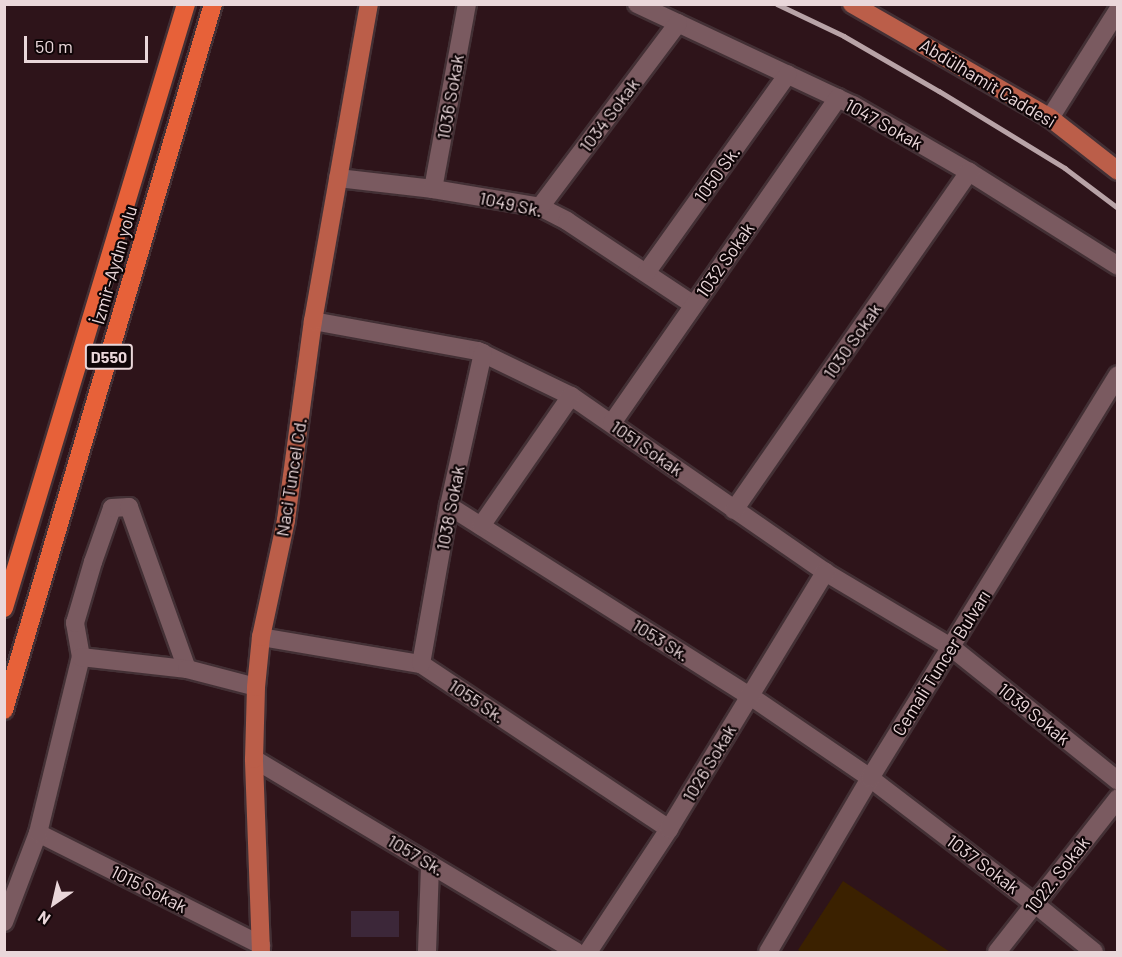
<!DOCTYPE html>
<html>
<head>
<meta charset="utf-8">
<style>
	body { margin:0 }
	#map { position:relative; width:1122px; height:957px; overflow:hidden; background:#2e141a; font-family:Barlow,sans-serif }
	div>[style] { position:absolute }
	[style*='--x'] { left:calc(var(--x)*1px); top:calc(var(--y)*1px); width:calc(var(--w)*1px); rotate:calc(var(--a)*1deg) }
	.green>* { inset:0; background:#3b2100 }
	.building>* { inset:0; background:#3c2739; transform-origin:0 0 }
	.roads { filter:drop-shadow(2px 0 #433035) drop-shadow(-2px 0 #433035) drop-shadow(0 2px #433035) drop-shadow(0 -2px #433035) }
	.minor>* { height:18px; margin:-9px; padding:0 9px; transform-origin:9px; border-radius:9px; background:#7a5a60 }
	.major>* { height:18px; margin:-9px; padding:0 9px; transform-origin:9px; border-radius:9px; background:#bb5e49 }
	.highway>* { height:18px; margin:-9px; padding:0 9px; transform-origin:9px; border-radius:9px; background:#e76139 }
	.rail>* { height:4.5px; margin:-2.25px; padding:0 2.25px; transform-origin:2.25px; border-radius:2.25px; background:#b8a3a7 }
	span { translate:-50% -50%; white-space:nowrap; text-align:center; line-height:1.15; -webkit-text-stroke:4.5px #0f0507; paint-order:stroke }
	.shield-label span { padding:2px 4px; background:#0f0507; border:2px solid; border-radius:4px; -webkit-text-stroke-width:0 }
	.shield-label { font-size:16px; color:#ead7da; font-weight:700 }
	.street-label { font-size:18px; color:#ead7da }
	.frame { position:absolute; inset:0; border:6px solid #ead7da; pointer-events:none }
	.north { position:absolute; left:24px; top:873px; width:60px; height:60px; -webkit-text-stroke:4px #0f0507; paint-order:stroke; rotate:214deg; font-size:16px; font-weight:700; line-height:24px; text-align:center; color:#ead7da }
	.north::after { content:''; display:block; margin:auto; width:21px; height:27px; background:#ead7da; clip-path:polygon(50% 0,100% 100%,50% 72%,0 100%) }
	.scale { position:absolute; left:24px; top:36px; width:124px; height:27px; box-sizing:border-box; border:3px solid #ead7da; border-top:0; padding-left:8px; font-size:18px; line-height:21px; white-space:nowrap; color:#ead7da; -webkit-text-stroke:4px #0f0507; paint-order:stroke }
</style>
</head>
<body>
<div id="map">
	<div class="green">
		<div style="clip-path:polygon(843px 881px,950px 952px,801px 952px,798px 950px)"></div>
	</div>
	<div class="building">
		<div style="left:351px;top:911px;width:48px;height:26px"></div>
	</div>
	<div class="roads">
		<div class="minor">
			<div style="--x:637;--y:4;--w:238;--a:25.1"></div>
			<div style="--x:853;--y:105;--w:134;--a:30"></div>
			<div style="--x:969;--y:172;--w:176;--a:32.2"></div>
			<div style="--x:1050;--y:118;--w:128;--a:-57.8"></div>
			<div style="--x:338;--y:178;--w:96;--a:6.6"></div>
			<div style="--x:433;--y:189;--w:109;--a:9.5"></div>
			<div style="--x:540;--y:207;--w:30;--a:27"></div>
			<div style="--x:567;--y:221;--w:152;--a:33.5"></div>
			<div style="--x:433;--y:189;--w:188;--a:-79.6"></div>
			<div style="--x:540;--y:207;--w:230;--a:-53.1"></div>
			<div style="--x:646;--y:273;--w:244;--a:-54.5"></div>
			<div style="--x:313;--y:321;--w:168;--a:10.3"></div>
			<div style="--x:478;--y:351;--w:103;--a:25.8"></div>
			<div style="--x:571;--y:396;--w:309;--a:34.7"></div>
			<div style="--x:825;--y:572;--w:147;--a:30.8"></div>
			<div style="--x:951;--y:647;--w:214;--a:38.7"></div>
			<div style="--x:612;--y:423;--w:396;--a:-55.2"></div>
			<div style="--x:449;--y:506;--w:356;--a:32.3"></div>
			<div style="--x:750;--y:696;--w:145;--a:34.3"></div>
			<div style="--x:870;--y:778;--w:208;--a:37.4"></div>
			<div style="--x:1035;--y:904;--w:76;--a:39.1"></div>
			<div style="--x:734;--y:510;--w:412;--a:-55.2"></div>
			<div style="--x:481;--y:526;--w:158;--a:-55.3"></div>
			<div style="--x:261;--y:637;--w:162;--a:9.6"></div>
			<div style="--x:421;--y:664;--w:298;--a:33.6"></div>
			<div style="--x:81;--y:657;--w:35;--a:-100"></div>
			<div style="--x:75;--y:623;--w:64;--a:-73.6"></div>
			<div style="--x:93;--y:562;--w:57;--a:-70.6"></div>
			<div style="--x:112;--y:508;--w:17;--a:-3"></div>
			<div style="--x:129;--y:507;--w:172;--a:70.3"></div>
			<div style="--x:421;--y:664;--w:160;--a:-80"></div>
			<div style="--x:449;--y:506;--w:157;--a:-77.5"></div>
			<div style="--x:254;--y:759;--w:375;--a:30.9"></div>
			<div style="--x:38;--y:833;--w:250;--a:26.7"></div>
			<div style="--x:4;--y:922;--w:95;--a:-69.1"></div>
			<div style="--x:38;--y:833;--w:181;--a:-76.3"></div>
			<div style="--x:81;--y:657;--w:107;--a:6.5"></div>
			<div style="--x:187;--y:669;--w:71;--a:14.6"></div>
			<div style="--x:427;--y:952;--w:88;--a:-88"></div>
			<div style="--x:588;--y:952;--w:147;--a:-56.6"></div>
			<div style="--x:669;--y:829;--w:301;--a:-58.7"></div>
			<div style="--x:768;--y:952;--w:202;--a:-59.6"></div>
			<div style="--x:870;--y:778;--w:473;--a:-58.4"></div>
			<div style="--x:997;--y:952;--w:196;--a:-51.8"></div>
		</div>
		<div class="major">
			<div style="--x:852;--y:4;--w:228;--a:29.9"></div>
			<div style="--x:1050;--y:118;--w:86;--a:37.9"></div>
			<div style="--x:261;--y:952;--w:193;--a:-92.1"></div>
			<div style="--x:254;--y:759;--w:72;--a:-88.4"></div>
			<div style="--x:256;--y:687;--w:50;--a:-84.3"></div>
			<div style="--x:261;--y:637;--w:120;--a:-77.9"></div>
			<div style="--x:286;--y:520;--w:201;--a:-82.3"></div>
			<div style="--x:313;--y:321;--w:322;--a:-80"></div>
		</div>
		<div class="highway">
			<div style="--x:4;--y:608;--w:631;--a:-73.23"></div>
			<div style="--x:4;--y:710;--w:736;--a:-73.51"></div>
		</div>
	</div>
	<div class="rail">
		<div style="--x:777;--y:4;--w:74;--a:25.5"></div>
		<div style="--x:844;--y:36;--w:110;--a:30.1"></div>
		<div style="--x:939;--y:91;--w:148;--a:31.4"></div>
		<div style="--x:1065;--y:168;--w:66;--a:37"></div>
	</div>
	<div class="shield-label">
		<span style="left:109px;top:357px">D550</span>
	</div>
	<div class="street-label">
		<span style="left:988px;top:83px;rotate:31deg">Abdülhamit Caddesi</span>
		<span style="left:450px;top:97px;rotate:-80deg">1036 Sokak</span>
		<span style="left:609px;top:115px;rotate:-53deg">1034 Sokak</span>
		<span style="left:884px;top:124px;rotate:29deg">1047 Sokak</span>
		<span style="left:717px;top:174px;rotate:-54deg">1050 Sk.</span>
		<span style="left:511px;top:204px;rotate:12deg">1049 Sk.</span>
		<span style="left:725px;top:260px;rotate:-55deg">1032 Sokak</span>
		<span style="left:114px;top:265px;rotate:-74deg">İzmir-Aydın yolu</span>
		<span style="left:852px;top:341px;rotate:-55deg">1030 Sokak</span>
		<span style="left:647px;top:448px;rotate:35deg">1051 Sokak</span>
		<span style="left:291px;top:477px;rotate:-81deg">Naci Tuncel Cd.</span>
		<span style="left:450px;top:508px;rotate:-79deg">1038 Sokak</span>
		<span style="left:661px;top:640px;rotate:32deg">1053 Sk.</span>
		<span style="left:941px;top:663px;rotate:-58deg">Cemali Tuncer Bulvarı</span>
		<span style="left:477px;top:701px;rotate:34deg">1055 Sk.</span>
		<span style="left:1034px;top:714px;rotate:39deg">1039 Sokak</span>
		<span style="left:709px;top:763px;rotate:-59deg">1026 Sokak</span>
		<span style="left:416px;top:855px;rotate:31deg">1057 Sk.</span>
		<span style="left:983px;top:864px;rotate:37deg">1037 Sokak</span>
		<span style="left:1057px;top:875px;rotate:-52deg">1022. Sokak</span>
		<span style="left:149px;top:889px;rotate:27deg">1015 Sokak</span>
	</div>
	<div class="frame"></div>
	<div class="north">N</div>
	<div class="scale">50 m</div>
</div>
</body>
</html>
